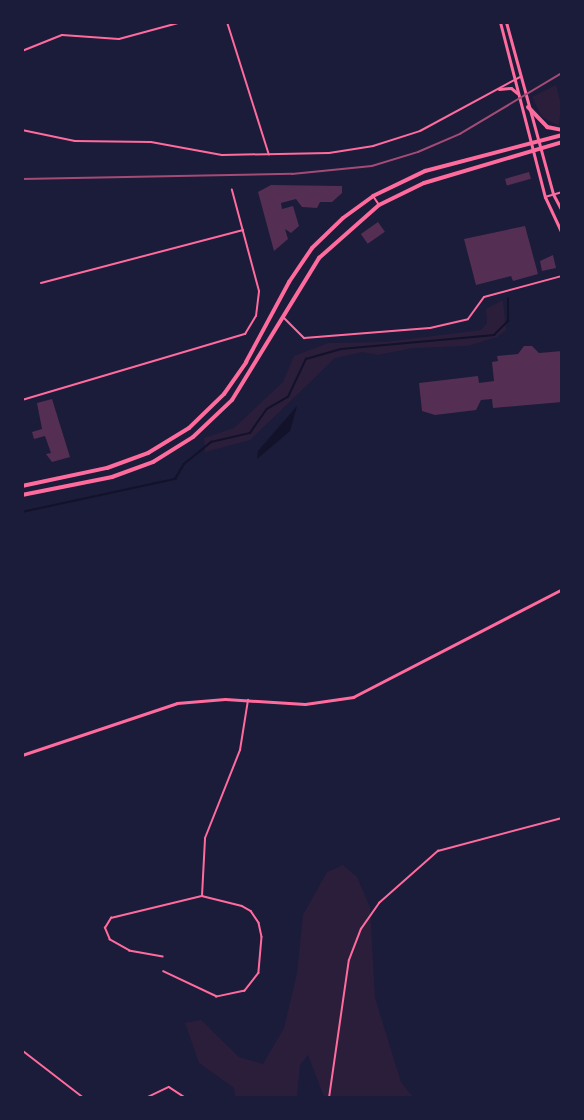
<!DOCTYPE html>
<html>
<head>
<meta charset="utf-8">
<style>
	body { margin:0 }
	#map { position:relative; width:584px; height:1120px; overflow:hidden; background:#1b1b3a; font-family:"Nunito Sans",sans-serif }
	div>[style] { position:absolute }
	[style*='--x'] { left:calc(var(--x)*1px); top:calc(var(--y)*1px); width:calc(var(--w)*1px); rotate:calc(var(--a)*1deg) }
	.green>* { inset:0; background:#2a1e3b }
	.water>* { inset:0; background:#12122b }
	.stream>* { height:1.5px; margin:-0.75px; padding:0 0.75px; transform-origin:0.75px; border-radius:0.75px; background:#12122b }
	.building>* { inset:0; background:#542f53; transform-origin:0 0 }
	.path>* { height:1.5px; margin:-0.75px; padding:0 0.75px; transform-origin:0.75px; border-radius:0.75px; background:#ff6b9d }
	.service>* { height:1.5px; margin:-0.75px; padding:0 0.75px; transform-origin:0.75px; border-radius:0.75px; background:#ff6b9d }
	.minor>* { height:2px; margin:-1px; padding:0 1px; transform-origin:1px; border-radius:1px; background:#ff6b9d }
	.tertiary>* { height:3px; margin:-1.5px; padding:0 1.5px; transform-origin:1.5px; border-radius:1.5px; background:#ff6b9d }
	.trunk>* { height:4px; margin:-2px; padding:0 2px; transform-origin:2px; border-radius:2px; background:#ff6b9d }
	.rail>* { height:1.5px; margin:-0.75px; padding:0 0.75px; transform-origin:0.75px; border-radius:0.75px; background:#a44b75 }
	span { translate:-50% -50%; white-space:nowrap; text-align:center; line-height:1.15; -webkit-text-stroke:4.5px #1b1b3a; paint-order:stroke }
	.frame { position:absolute; inset:0; border:24px solid #1b1b3a; pointer-events:none }
</style>
</head>
<body>
<div id="map">
	<div class="green">
		<div style="clip-path:polygon(556px 85px,561px 104px,559px 126px,542px 117px,532px 97px)"></div>
		<div style="clip-path:polygon(503px 300px,506px 330px,497px 337px,468px 346px,413px 348px,378px 355px,362px 352px,335px 358px,250px 440px,205px 452px,204px 438px,234px 428px,283px 382px,294px 356px,328px 343px,385px 342px,481px 330px,487px 323px,486px 309px)"></div>
		<div style="clip-path:polygon(343px 865px,357px 877px,370px 907px,375px 998px,401px 1082px,413px 1097px,324px 1097px,308px 1055px,300px 1065px,297px 1097px,235px 1097px,234px 1088px,199px 1063px,185px 1023px,201px 1020px,239px 1057px,263px 1064px,284px 1028px,297px 973px,303px 915px,327px 872px)"></div>
	</div>
	<div class="water">
		<div style="clip-path:polygon(297px 406px,290px 431px,257px 459px,258px 451px)"></div>
	</div>
	<div class="stream">
		<div style="--x:22;--y:512;--w:157;--a:-12.2"></div>
		<div style="--x:175;--y:479;--w:17;--a:-59"></div>
		<div style="--x:184;--y:464;--w:35;--a:-39"></div>
		<div style="--x:211;--y:442;--w:40;--a:-13"></div>
		<div style="--x:250;--y:433;--w:29;--a:-55"></div>
		<div style="--x:267;--y:409;--w:24;--a:-30"></div>
		<div style="--x:288;--y:397;--w:42;--a:-64.7"></div>
		<div style="--x:306;--y:359;--w:36;--a:-16"></div>
		<div style="--x:341;--y:349;--w:154;--a:-5.2"></div>
		<div style="--x:494;--y:335;--w:20;--a:-45"></div>
		<div style="--x:508;--y:321;--w:22;--a:-90"></div>
	</div>
	<div class="building">
		<div style="left:529px;top:172px;width:7px;height:25px;rotate:74deg"></div>
		<div style="clip-path:polygon(271px 185px,342px 186px,342px 193px,332px 202px,320px 202px,317px 208px,302px 207px,296px 199px,281px 203px,282px 209px,293px 206px,299px 226px,291px 233px,285px 229px,288px 239px,274px 251px,258px 192px)"></div>
		<div style="left:378px;top:222px;width:12px;height:21px;rotate:55deg"></div>
		<div style="clip-path:polygon(525px 226px,538px 274px,513px 281px,511px 276px,476px 285px,464px 239px)"></div>
		<div style="clip-path:polygon(553px 255px,556px 268px,542px 271px,540px 261px)"></div>
		<div style="clip-path:polygon(524px 346px,532px 346px,539px 353px,562px 351px,562px 402px,493px 408px,492px 399px,481px 400px,476px 410px,435px 415px,422px 411px,419px 383px,478px 376px,479px 383px,494px 381px,492px 362px,498px 361px,497px 356px,518px 354px)"></div>
		<div style="clip-path:polygon(52px 399px,70px 457px,52px 462px,46px 454px,51px 453px,45px 436px,34px 439px,32px 432px,42px 429px,37px 403px)"></div>
	</div>
	<div class="path">
		<div style="--x:22;--y:1050;--w:78;--a:37.7"></div>
		<div style="--x:146;--y:1098;--w:25;--a:-26"></div>
		<div style="--x:169;--y:1087;--w:20;--a:33"></div>
		<div style="--x:329;--y:1098;--w:139;--a:-81.8"></div>
		<div style="--x:349;--y:960;--w:33;--a:-69"></div>
		<div style="--x:361;--y:929;--w:32;--a:-55"></div>
		<div style="--x:379;--y:903;--w:79;--a:-41.4"></div>
		<div style="--x:438;--y:851;--w:128;--a:-14.9"></div>
	</div>
	<div class="service">
		<div style="--x:163;--y:957;--w:34;--a:-170"></div>
		<div style="--x:130;--y:951;--w:23;--a:-151"></div>
		<div style="--x:110;--y:940;--w:13;--a:-113"></div>
		<div style="--x:105;--y:928;--w:12;--a:-59"></div>
		<div style="--x:111;--y:918;--w:94;--a:-13.6"></div>
		<div style="--x:202;--y:896;--w:41;--a:14"></div>
		<div style="--x:242;--y:906;--w:10;--a:29"></div>
		<div style="--x:251;--y:911;--w:14;--a:56"></div>
		<div style="--x:259;--y:923;--w:14;--a:78"></div>
		<div style="--x:262;--y:937;--w:36;--a:95"></div>
		<div style="--x:259;--y:973;--w:23;--a:128"></div>
		<div style="--x:245;--y:991;--w:29;--a:168"></div>
		<div style="--x:217;--y:997;--w:59;--a:-154.7"></div>
	</div>
	<div class="minor">
		<div style="--x:227;--y:22;--w:139;--a:72.5"></div>
		<div style="--x:22;--y:51;--w:43;--a:-21.8"></div>
		<div style="--x:62;--y:35;--w:57;--a:4"></div>
		<div style="--x:119;--y:39;--w:65;--a:-15.1"></div>
		<div style="--x:22;--y:130;--w:54;--a:11.7"></div>
		<div style="--x:75;--y:141;--w:76;--a:0.8"></div>
		<div style="--x:151;--y:142;--w:72;--a:10.4"></div>
		<div style="--x:222;--y:155;--w:107;--a:-1.1"></div>
		<div style="--x:329;--y:153;--w:45;--a:-9"></div>
		<div style="--x:373;--y:146;--w:49;--a:-17.7"></div>
		<div style="--x:420;--y:131;--w:114;--a:-28.4"></div>
		<div style="--x:373;--y:196;--w:11;--a:56"></div>
		<div style="--x:545;--y:197;--w:18;--a:-16"></div>
		<div style="--x:41;--y:283;--w:209;--a:-14.7"></div>
		<div style="--x:283;--y:317;--w:30;--a:45"></div>
		<div style="--x:304;--y:338;--w:126;--a:-4.5"></div>
		<div style="--x:430;--y:328;--w:39;--a:-13"></div>
		<div style="--x:468;--y:319;--w:27;--a:-54"></div>
		<div style="--x:484;--y:297;--w:81;--a:-15.1"></div>
		<div style="--x:22;--y:400;--w:233;--a:-16.5"></div>
		<div style="--x:245;--y:334;--w:21;--a:-59"></div>
		<div style="--x:256;--y:316;--w:25;--a:-83"></div>
		<div style="--x:259;--y:291;--w:105;--a:-105"></div>
		<div style="--x:202;--y:896;--w:58;--a:-87"></div>
		<div style="--x:205;--y:838;--w:95;--a:-68.3"></div>
		<div style="--x:240;--y:750;--w:51;--a:-80.9"></div>
	</div>
	<div class="tertiary">
		<div style="--x:500;--y:22;--w:181;--a:75.6"></div>
		<div style="--x:545;--y:197;--w:40;--a:65"></div>
		<div style="--x:506;--y:22;--w:178;--a:74.7"></div>
		<div style="--x:553;--y:194;--w:19;--a:62"></div>
		<div style="--x:499;--y:89;--w:12;--a:-5"></div>
		<div style="--x:511;--y:88;--w:8;--a:40"></div>
		<div style="--x:22;--y:755;--w:163;--a:-18.5"></div>
		<div style="--x:177;--y:703;--w:48;--a:-4.8"></div>
		<div style="--x:225;--y:699;--w:80;--a:3.6"></div>
		<div style="--x:305;--y:704;--w:49;--a:-8.3"></div>
		<div style="--x:353;--y:697;--w:235;--a:-27.3"></div>
	</div>
	<div class="trunk">
		<div style="--x:528;--y:107;--w:28;--a:46"></div>
		<div style="--x:547;--y:127;--w:15;--a:11"></div>
		<div style="--x:22;--y:486;--w:87;--a:-12"></div>
		<div style="--x:107;--y:468;--w:44;--a:-20.1"></div>
		<div style="--x:148;--y:453;--w:48;--a:-31.4"></div>
		<div style="--x:189;--y:428;--w:49;--a:-44.2"></div>
		<div style="--x:224;--y:394;--w:39;--a:-55"></div>
		<div style="--x:246;--y:362;--w:91;--a:-61.7"></div>
		<div style="--x:289;--y:282;--w:41;--a:-55.9"></div>
		<div style="--x:312;--y:248;--w:43;--a:-44.1"></div>
		<div style="--x:343;--y:218;--w:37;--a:-36"></div>
		<div style="--x:373;--y:196;--w:58;--a:-25.7"></div>
		<div style="--x:425;--y:171;--w:142;--a:-14.7"></div>
		<div style="--x:22;--y:495;--w:92;--a:-11.3"></div>
		<div style="--x:112;--y:477;--w:44;--a:-20.1"></div>
		<div style="--x:153;--y:462;--w:47;--a:-32"></div>
		<div style="--x:193;--y:437;--w:54;--a:-43.5"></div>
		<div style="--x:232;--y:400;--w:167;--a:-58.5"></div>
		<div style="--x:319;--y:258;--w:80;--a:-41.5"></div>
		<div style="--x:379;--y:205;--w:50;--a:-26.1"></div>
		<div style="--x:424;--y:183;--w:144;--a:-16.5"></div>
	</div>
	<div class="rail">
		<div style="--x:22;--y:179;--w:270;--a:-1.1"></div>
		<div style="--x:292;--y:174;--w:80;--a:-5.7"></div>
		<div style="--x:372;--y:166;--w:48;--a:-16.9"></div>
		<div style="--x:418;--y:152;--w:46;--a:-23.2"></div>
		<div style="--x:460;--y:134;--w:119;--a:-30.9"></div>
	</div>
	<div class="frame"></div>
</div>
</body>
</html>
